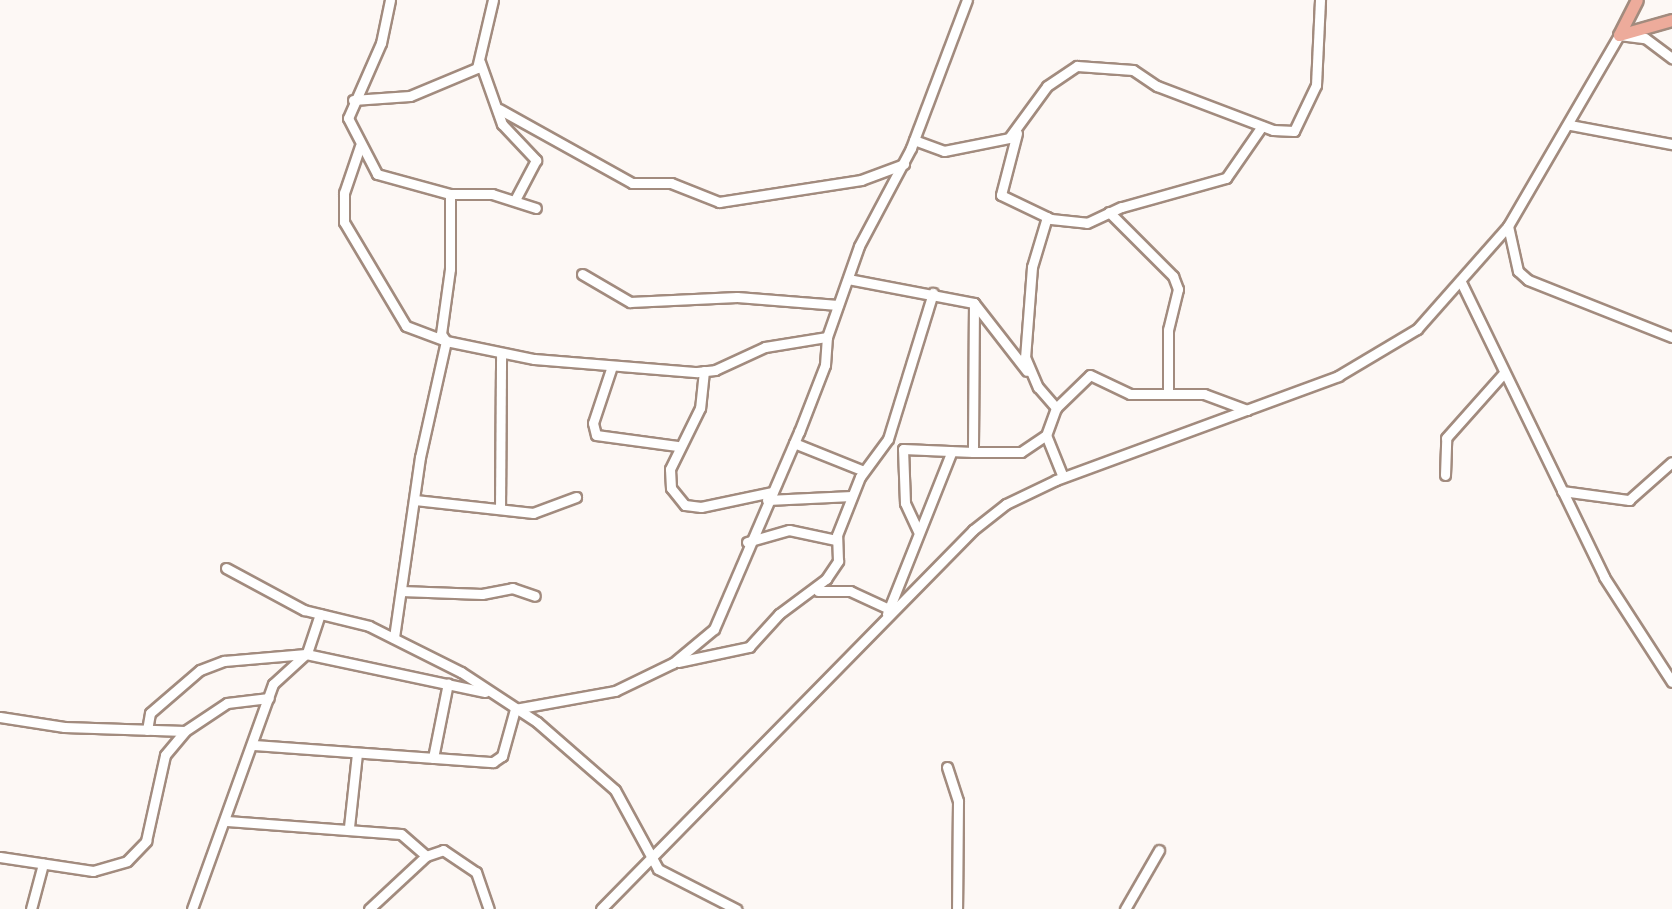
<!DOCTYPE html>
<html>
<head>
<meta charset="utf-8">
<style>
	body { margin:0 }
	#map { position:relative; width:1672px; height:909px; overflow:hidden; background:#fdf8f5; font-family:"Libre Baskerville",serif }
	div>[style] { position:absolute }
	[style*='--x'] { left:calc(var(--x)*1px); top:calc(var(--y)*1px); width:calc(var(--w)*1px); rotate:calc(var(--a)*1deg) }
	.roads { filter:drop-shadow(2px 0 #a28b7e) drop-shadow(-2px 0 #a28b7e) drop-shadow(0 2px #a28b7e) drop-shadow(0 -2px #a28b7e) }
	.minor>* { height:9px; margin:-4.5px; padding:0 4.5px; transform-origin:4.5px; border-radius:4.5px; background:#fff }
	.major>* { height:11px; margin:-5.5px; padding:0 5.5px; transform-origin:5.5px; border-radius:5.5px; background:#edab9b }
	span { translate:-50% -50%; white-space:nowrap; text-align:center; line-height:1.15; -webkit-text-stroke:6px #fff; paint-order:stroke }
</style>
</head>
<body>
<div id="map">
	<div class="roads">
		<div class="minor">
			<div style="--x:390;--y:0;--w:44;--a:101.8"></div>
			<div style="--x:381;--y:43;--w:82;--a:113.7"></div>
			<div style="--x:348;--y:118;--w:63;--a:62.6"></div>
			<div style="--x:377;--y:174;--w:76;--a:15.3"></div>
			<div style="--x:450;--y:194;--w:75;--a:90"></div>
			<div style="--x:450;--y:269;--w:66;--a:97.9"></div>
			<div style="--x:441;--y:334;--w:9;--a:54"></div>
			<div style="--x:446;--y:341;--w:90;--a:11.6"></div>
			<div style="--x:534;--y:359;--w:164;--a:4.6"></div>
			<div style="--x:697;--y:372;--w:18;--a:-6"></div>
			<div style="--x:715;--y:370;--w:55;--a:-24.7"></div>
			<div style="--x:765;--y:347;--w:63;--a:-9.2"></div>
			<div style="--x:827;--y:337;--w:96;--a:-70.6"></div>
			<div style="--x:859;--y:246;--w:111;--a:-62"></div>
			<div style="--x:911;--y:148;--w:158;--a:-69.3"></div>
			<div style="--x:480;--y:62;--w:66;--a:70.5"></div>
			<div style="--x:502;--y:124;--w:50;--a:46.6"></div>
			<div style="--x:536;--y:160;--w:43;--a:117.8"></div>
			<div style="--x:353;--y:100;--w:57;--a:-4"></div>
			<div style="--x:410;--y:96;--w:73;--a:-22.7"></div>
			<div style="--x:477;--y:68;--w:70;--a:-76.8"></div>
			<div style="--x:499;--y:109;--w:152;--a:29.1"></div>
			<div style="--x:632;--y:183;--w:39;--a:0"></div>
			<div style="--x:671;--y:183;--w:52;--a:21.6"></div>
			<div style="--x:719;--y:202;--w:144;--a:-8.8"></div>
			<div style="--x:861;--y:180;--w:46;--a:-20.4"></div>
			<div style="--x:1570;--y:125;--w:104;--a:10.6"></div>
			<div style="--x:1017;--y:133;--w:64;--a:104.5"></div>
			<div style="--x:1001;--y:195;--w:55;--a:25.6"></div>
			<div style="--x:1051;--y:219;--w:36;--a:6"></div>
			<div style="--x:1087;--y:223;--w:38;--a:-25"></div>
			<div style="--x:1122;--y:207;--w:108;--a:-15.6"></div>
			<div style="--x:1226;--y:178;--w:63;--a:-55.3"></div>
			<div style="--x:914;--y:140;--w:32;--a:20"></div>
			<div style="--x:944;--y:151;--w:66;--a:-11.3"></div>
			<div style="--x:1009;--y:138;--w:64;--a:-53.8"></div>
			<div style="--x:1047;--y:86;--w:36;--a:-34"></div>
			<div style="--x:1077;--y:66;--w:56;--a:4.1"></div>
			<div style="--x:1133;--y:70;--w:29;--a:34"></div>
			<div style="--x:1157;--y:86;--w:124;--a:20.8"></div>
			<div style="--x:1273;--y:130;--w:21;--a:3"></div>
			<div style="--x:1294;--y:131;--w:51;--a:-64.4"></div>
			<div style="--x:1316;--y:85;--w:85;--a:-87.3"></div>
			<div style="--x:360;--y:146;--w:50;--a:108.8"></div>
			<div style="--x:344;--y:193;--w:29;--a:90"></div>
			<div style="--x:344;--y:222;--w:121;--a:59.2"></div>
			<div style="--x:406;--y:326;--w:43;--a:20.6"></div>
			<div style="--x:446;--y:341;--w:119;--a:102.6"></div>
			<div style="--x:420;--y:457;--w:183;--a:98.2"></div>
			<div style="--x:450;--y:194;--w:42;--a:0"></div>
			<div style="--x:492;--y:194;--w:46;--a:17.7"></div>
			<div style="--x:1109;--y:212;--w:91;--a:45"></div>
			<div style="--x:1173;--y:276;--w:14;--a:69"></div>
			<div style="--x:1178;--y:289;--w:42;--a:103.7"></div>
			<div style="--x:1168;--y:330;--w:63;--a:90"></div>
			<div style="--x:1047;--y:217;--w:52;--a:106.7"></div>
			<div style="--x:1032;--y:267;--w:90;--a:94.4"></div>
			<div style="--x:1025;--y:357;--w:33;--a:67"></div>
			<div style="--x:1038;--y:387;--w:28;--a:49"></div>
			<div style="--x:1056;--y:408;--w:29;--a:110"></div>
			<div style="--x:1046;--y:435;--w:45;--a:68"></div>
			<div style="--x:1508;--y:226;--w:46;--a:77.5"></div>
			<div style="--x:1518;--y:271;--w:13;--a:42"></div>
			<div style="--x:1528;--y:280;--w:155;--a:21.6"></div>
			<div style="--x:582;--y:274;--w:56;--a:30.3"></div>
			<div style="--x:630;--y:302;--w:107;--a:-2.7"></div>
			<div style="--x:737;--y:297;--w:101;--a:4.5"></div>
			<div style="--x:848;--y:279;--w:128;--a:10.8"></div>
			<div style="--x:974;--y:303;--w:86;--a:52.1"></div>
			<div style="--x:1461;--y:282;--w:328;--a:64.1"></div>
			<div style="--x:1604;--y:577;--w:125;--a:57.1"></div>
			<div style="--x:974;--y:303;--w:149;--a:90.4"></div>
			<div style="--x:973;--y:452;--w:48;--a:0"></div>
			<div style="--x:1021;--y:452;--w:30;--a:-34"></div>
			<div style="--x:612;--y:366;--w:60;--a:108.4"></div>
			<div style="--x:593;--y:423;--w:12;--a:76"></div>
			<div style="--x:596;--y:435;--w:82;--a:7.7"></div>
			<div style="--x:704;--y:371;--w:37;--a:96"></div>
			<div style="--x:700;--y:408;--w:68;--a:116.2"></div>
			<div style="--x:670;--y:469;--w:19;--a:87"></div>
			<div style="--x:671;--y:488;--w:22;--a:51"></div>
			<div style="--x:685;--y:505;--w:16;--a:7"></div>
			<div style="--x:701;--y:507;--w:73;--a:-11.9"></div>
			<div style="--x:1056;--y:408;--w:47;--a:-44.1"></div>
			<div style="--x:1090;--y:375;--w:44;--a:25.4"></div>
			<div style="--x:1130;--y:394;--w:74;--a:0"></div>
			<div style="--x:1204;--y:394;--w:46;--a:20.4"></div>
			<div style="--x:794;--y:443;--w:75;--a:21.8"></div>
			<div style="--x:1445;--y:475;--w:37;--a:-88"></div>
			<div style="--x:1446;--y:438;--w:86;--a:-48.3"></div>
			<div style="--x:1562;--y:491;--w:68;--a:7.7"></div>
			<div style="--x:1629;--y:500;--w:57;--a:-41.5"></div>
			<div style="--x:415;--y:500;--w:119;--a:6.3"></div>
			<div style="--x:533;--y:513;--w:46;--a:-20.4"></div>
			<div style="--x:767;--y:500;--w:85;--a:-2.7"></div>
			<div style="--x:500;--y:509;--w:156;--a:-89.6"></div>
			<div style="--x:918;--y:531;--w:31;--a:-115"></div>
			<div style="--x:905;--y:503;--w:54;--a:-92.1"></div>
			<div style="--x:903;--y:449;--w:70;--a:2.5"></div>
			<div style="--x:747;--y:542;--w:44;--a:-15.9"></div>
			<div style="--x:789;--y:530;--w:48;--a:12"></div>
			<div style="--x:226;--y:568;--w:89;--a:28.3"></div>
			<div style="--x:304;--y:610;--w:67;--a:13.8"></div>
			<div style="--x:369;--y:626;--w:103;--a:26.6"></div>
			<div style="--x:461;--y:672;--w:91;--a:33.3"></div>
			<div style="--x:537;--y:722;--w:103;--a:41.1"></div>
			<div style="--x:615;--y:790;--w:90;--a:61.4"></div>
			<div style="--x:658;--y:869;--w:88;--a:27.1"></div>
			<div style="--x:401;--y:591;--w:81;--a:2.1"></div>
			<div style="--x:482;--y:594;--w:31;--a:-11"></div>
			<div style="--x:512;--y:588;--w:24;--a:19"></div>
			<div style="--x:818;--y:591;--w:32;--a:0"></div>
			<div style="--x:850;--y:591;--w:43;--a:24.8"></div>
			<div style="--x:887;--y:614;--w:175;--a:-68.3"></div>
			<div style="--x:678;--y:662;--w:73;--a:-11.9"></div>
			<div style="--x:749;--y:647;--w:45;--a:-47.7"></div>
			<div style="--x:779;--y:614;--w:59;--a:-36.7"></div>
			<div style="--x:826;--y:579;--w:22;--a:-56"></div>
			<div style="--x:838;--y:561;--w:26;--a:-92"></div>
			<div style="--x:837;--y:535;--w:62;--a:-68.4"></div>
			<div style="--x:860;--y:477;--w:47;--a:-53.6"></div>
			<div style="--x:888;--y:439;--w:153;--a:-72.9"></div>
			<div style="--x:0;--y:717;--w:65;--a:8.9"></div>
			<div style="--x:64;--y:727;--w:121;--a:1.9"></div>
			<div style="--x:147;--y:730;--w:17;--a:-80"></div>
			<div style="--x:150;--y:713;--w:66;--a:-40.7"></div>
			<div style="--x:200;--y:670;--w:26;--a:-21"></div>
			<div style="--x:224;--y:661;--w:82;--a:-4.9"></div>
			<div style="--x:306;--y:654;--w:183;--a:12"></div>
			<div style="--x:254;--y:745;--w:240;--a:4.1"></div>
			<div style="--x:493;--y:762;--w:11;--a:-34"></div>
			<div style="--x:502;--y:756;--w:49;--a:-74.5"></div>
			<div style="--x:515;--y:709;--w:102;--a:-10.2"></div>
			<div style="--x:615;--y:691;--w:64;--a:-25.8"></div>
			<div style="--x:673;--y:663;--w:53;--a:-39.7"></div>
			<div style="--x:714;--y:629;--w:215;--a:-66.7"></div>
			<div style="--x:799;--y:432;--w:72;--a:-68.8"></div>
			<div style="--x:825;--y:365;--w:28;--a:-86"></div>
			<div style="--x:433;--y:758;--w:76;--a:-78.7"></div>
			<div style="--x:947;--y:767;--w:36;--a:72"></div>
			<div style="--x:958;--y:801;--w:108;--a:90.5"></div>
			<div style="--x:227;--y:821;--w:174;--a:4.3"></div>
			<div style="--x:401;--y:834;--w:33;--a:41"></div>
			<div style="--x:349;--y:827;--w:74;--a:-83.8"></div>
			<div style="--x:0;--y:857;--w:94;--a:8.6"></div>
			<div style="--x:93;--y:871;--w:35;--a:-16"></div>
			<div style="--x:127;--y:861;--w:28;--a:-46"></div>
			<div style="--x:146;--y:841;--w:88;--a:-77.5"></div>
			<div style="--x:165;--y:755;--w:31;--a:-50"></div>
			<div style="--x:185;--y:731;--w:50;--a:-33.7"></div>
			<div style="--x:227;--y:703;--w:42;--a:-6.8"></div>
			<div style="--x:31;--y:909;--w:47;--a:-75.1"></div>
			<div style="--x:192;--y:909;--w:239;--a:-70.2"></div>
			<div style="--x:273;--y:684;--w:46;--a:-42.4"></div>
			<div style="--x:307;--y:653;--w:41;--a:-71.6"></div>
			<div style="--x:369;--y:909;--w:78;--a:-42.9"></div>
			<div style="--x:426;--y:856;--w:18;--a:-19"></div>
			<div style="--x:443;--y:850;--w:40;--a:34"></div>
			<div style="--x:476;--y:872;--w:39;--a:71"></div>
			<div style="--x:601;--y:909;--w:531;--a:-45.53"></div>
			<div style="--x:973;--y:530;--w:42;--a:-38.2"></div>
			<div style="--x:1006;--y:504;--w:55;--a:-25.6"></div>
			<div style="--x:1056;--y:480;--w:301;--a:-20.2"></div>
			<div style="--x:1338;--y:376;--w:92;--a:-30.7"></div>
			<div style="--x:1417;--y:329;--w:137;--a:-48.5"></div>
			<div style="--x:1508;--y:226;--w:221;--a:-59.8"></div>
			<div style="--x:1619;--y:35;--w:26;--a:7"></div>
			<div style="--x:1645;--y:38;--w:34;--a:37"></div>
			<div style="--x:1125;--y:909;--w:68;--a:-60"></div>
		</div>
		<div class="major">
			<div style="--x:1619;--y:35;--w:55;--a:-15.8"></div>
			<div style="--x:1619;--y:35;--w:39;--a:-63"></div>
		</div>
	</div>
</div>
</body>
</html>
